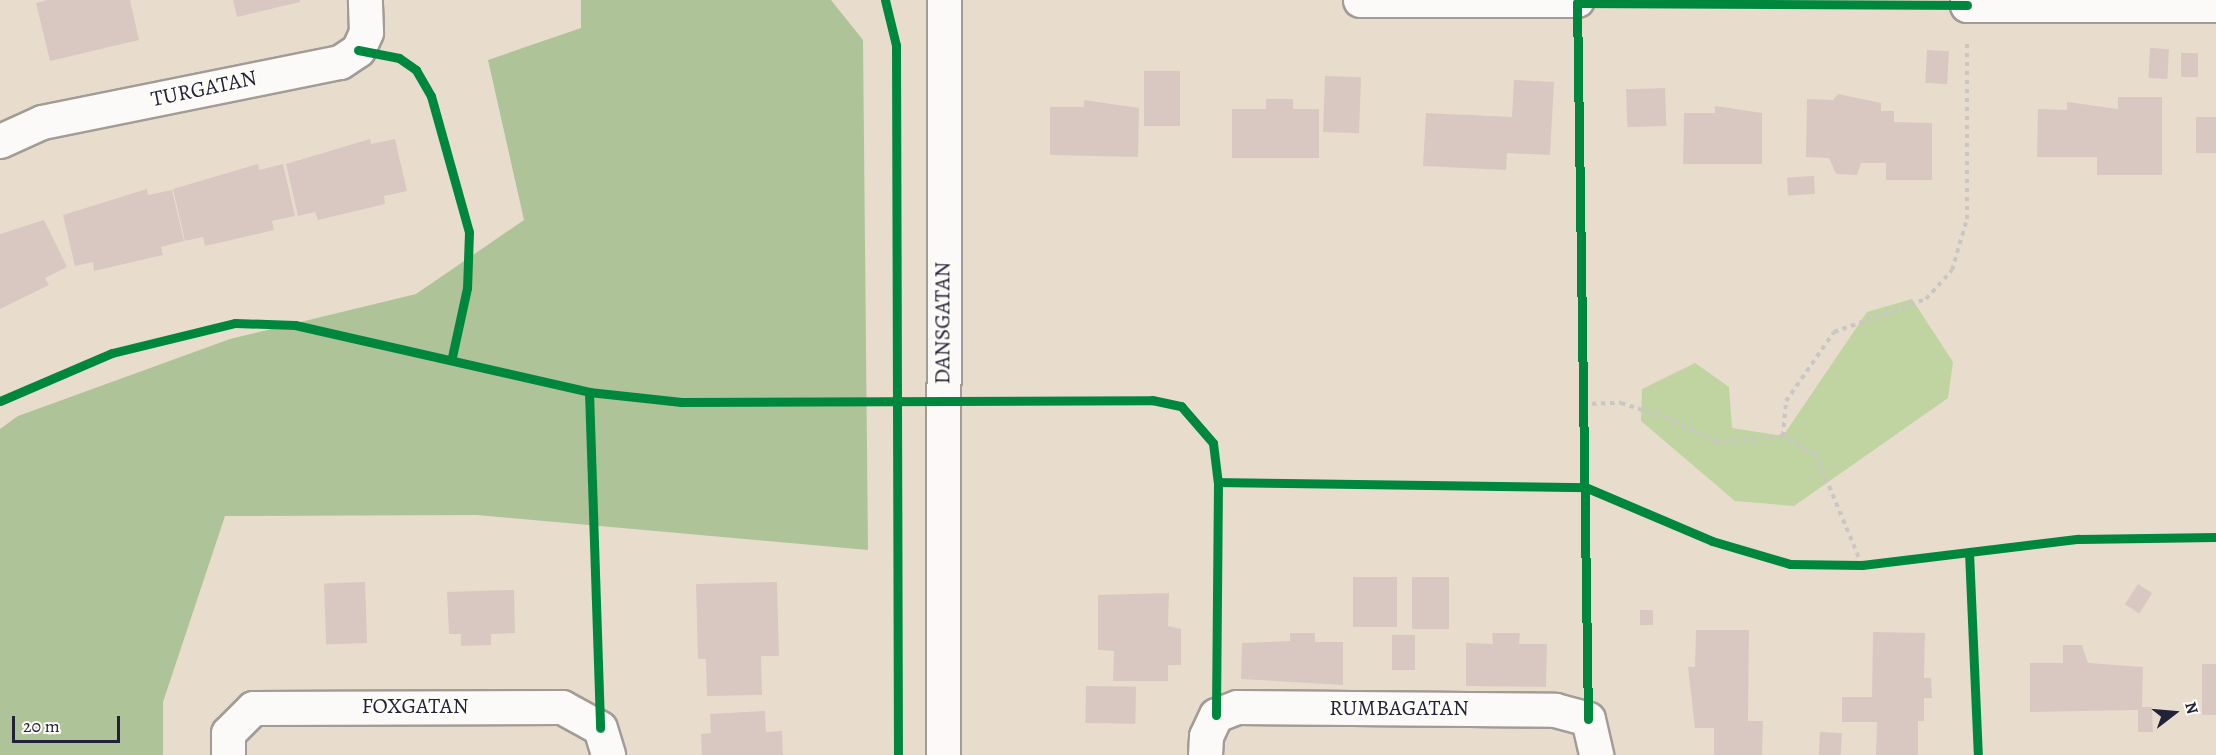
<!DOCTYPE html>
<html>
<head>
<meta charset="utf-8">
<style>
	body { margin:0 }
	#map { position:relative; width:2216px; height:755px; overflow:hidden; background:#e8ddcd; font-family:Alegreya,serif }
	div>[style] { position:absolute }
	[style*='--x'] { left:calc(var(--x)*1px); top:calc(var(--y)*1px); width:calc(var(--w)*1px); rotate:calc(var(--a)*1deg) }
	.green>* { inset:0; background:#bfd4a0 }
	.forest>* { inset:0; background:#aec498 }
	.building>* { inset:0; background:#d8c8c1; transform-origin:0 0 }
	.path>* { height:4px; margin-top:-2px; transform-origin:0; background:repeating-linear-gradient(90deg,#c9c6c4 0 4.5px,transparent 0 9px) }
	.roads { filter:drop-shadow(2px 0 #a29c96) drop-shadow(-2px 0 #a29c96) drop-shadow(0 2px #a29c96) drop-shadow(0 -2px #a29c96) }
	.street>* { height:33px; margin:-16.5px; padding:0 16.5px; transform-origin:16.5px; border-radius:16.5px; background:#fcfaf8 }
	.cycleway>* { height:9px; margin:-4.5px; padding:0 4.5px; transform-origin:4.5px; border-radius:4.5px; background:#00873e }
	span { translate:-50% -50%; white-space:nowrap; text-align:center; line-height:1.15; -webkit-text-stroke:6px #fdfcf7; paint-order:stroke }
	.street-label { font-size:22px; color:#22223b }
	.north { position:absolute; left:2144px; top:683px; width:60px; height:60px; -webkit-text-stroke:4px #fdfcf7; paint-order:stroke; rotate:74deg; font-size:16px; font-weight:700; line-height:24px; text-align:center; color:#22223b }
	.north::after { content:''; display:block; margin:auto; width:21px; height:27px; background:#22223b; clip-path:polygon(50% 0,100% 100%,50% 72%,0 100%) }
	.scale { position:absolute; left:12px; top:716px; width:108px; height:27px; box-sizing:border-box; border:3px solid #22223b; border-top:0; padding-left:8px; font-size:18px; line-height:21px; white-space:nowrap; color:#22223b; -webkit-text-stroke:4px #fdfcf7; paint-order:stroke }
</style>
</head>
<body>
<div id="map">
	<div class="green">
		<div style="clip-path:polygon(1912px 299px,1953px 362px,1948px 398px,1794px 506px,1735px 501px,1641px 421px,1642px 389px,1695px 363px,1729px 387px,1732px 428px,1783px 436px,1867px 312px)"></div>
	</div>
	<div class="forest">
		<div style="clip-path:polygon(581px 0,831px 0,863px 40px,868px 550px,477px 515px,225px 516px,163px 702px,163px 755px,0 755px,0 429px,18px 416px,230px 339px,416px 294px,524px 220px,488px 60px,581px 28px)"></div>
	</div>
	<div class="building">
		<div style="clip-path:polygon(48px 0,130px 0,139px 40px,50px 61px,36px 3px)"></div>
		<div style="clip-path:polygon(233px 0,300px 0,300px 2px,237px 17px)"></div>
		<div style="left:2150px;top:48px;width:19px;height:30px;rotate:3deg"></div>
		<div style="left:1927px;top:50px;width:22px;height:33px;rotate:3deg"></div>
		<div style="left:2181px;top:53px;width:17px;height:24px"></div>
		<div style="left:1144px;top:71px;width:36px;height:55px"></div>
		<div style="left:1325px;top:76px;width:36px;height:56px;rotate:2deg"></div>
		<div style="clip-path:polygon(1514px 80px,1554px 82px,1550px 155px,1507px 153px,1506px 170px,1423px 166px,1426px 113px,1512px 117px)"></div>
		<div style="left:1665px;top:88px;width:38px;height:39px;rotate:88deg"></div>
		<div style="clip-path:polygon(1838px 94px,1881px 103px,1881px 111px,1894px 111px,1894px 122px,1932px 123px,1932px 180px,1886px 180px,1886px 163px,1861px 163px,1857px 175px,1836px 174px,1829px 158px,1806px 157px,1807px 99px,1833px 100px)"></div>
		<div style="clip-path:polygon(2118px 97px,2162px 97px,2162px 175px,2097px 175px,2097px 157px,2037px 157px,2038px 109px,2067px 110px,2067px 102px,2118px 109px)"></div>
		<div style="clip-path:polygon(1266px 99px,1293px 99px,1293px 109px,1319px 109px,1319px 158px,1232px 158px,1232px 109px,1266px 109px)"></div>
		<div style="clip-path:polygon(1084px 100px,1139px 108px,1138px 157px,1050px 155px,1050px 107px,1084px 107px)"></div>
		<div style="clip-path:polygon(1715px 106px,1762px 113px,1762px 164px,1683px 164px,1684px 113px,1715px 113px)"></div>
		<div style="left:2196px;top:117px;width:20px;height:36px"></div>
		<div style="clip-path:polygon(370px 139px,371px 144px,395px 139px,407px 191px,384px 196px,385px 204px,318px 220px,315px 212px,298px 216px,286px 164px)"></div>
		<div style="clip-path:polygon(258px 164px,259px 170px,283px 164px,295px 216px,272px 221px,274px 230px,205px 246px,203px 237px,185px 241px,173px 189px)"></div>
		<div style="left:1814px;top:176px;width:18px;height:27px;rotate:87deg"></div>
		<div style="clip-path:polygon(147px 189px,148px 195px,172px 190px,184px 241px,161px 247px,163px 255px,94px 271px,93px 262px,75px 266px,63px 215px)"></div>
		<div style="clip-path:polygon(44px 220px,67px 267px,45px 278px,49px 285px,0 309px,0 234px)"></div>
		<div style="left:1353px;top:577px;width:44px;height:50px"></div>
		<div style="left:1412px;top:577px;width:37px;height:52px"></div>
		<div style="left:365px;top:582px;width:61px;height:41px;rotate:88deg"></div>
		<div style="clip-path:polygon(777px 582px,779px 656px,761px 656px,762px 695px,707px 696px,706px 659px,698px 659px,696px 584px)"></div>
		<div style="left:2138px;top:584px;width:17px;height:24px;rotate:33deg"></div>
		<div style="clip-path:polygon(514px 590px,515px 633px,491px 634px,491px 645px,461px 646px,461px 634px,449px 634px,447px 592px)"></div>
		<div style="clip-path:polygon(1169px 593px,1168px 626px,1181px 629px,1181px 665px,1168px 665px,1168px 681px,1113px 681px,1114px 651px,1098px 650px,1098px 595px)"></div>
		<div style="left:1640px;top:610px;width:13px;height:15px"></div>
		<div style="clip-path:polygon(1696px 630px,1749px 630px,1748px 721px,1763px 721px,1762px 755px,1714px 755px,1714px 728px,1695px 728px,1688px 667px,1695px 667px)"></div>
		<div style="clip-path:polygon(1873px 632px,1925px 633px,1924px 678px,1931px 678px,1932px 698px,1924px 698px,1924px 721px,1918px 721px,1918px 755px,1876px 755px,1877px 722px,1842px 722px,1842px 697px,1872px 697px)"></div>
		<div style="clip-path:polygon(1290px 633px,1315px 633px,1315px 642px,1343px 642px,1343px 685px,1241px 679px,1242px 643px,1290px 641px)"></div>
		<div style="clip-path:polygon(1492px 633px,1520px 633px,1519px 644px,1547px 644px,1546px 687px,1466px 686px,1466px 643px,1493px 644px)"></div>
		<div style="left:1392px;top:635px;width:23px;height:35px"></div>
		<div style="clip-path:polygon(2063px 645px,2082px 645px,2088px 663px,2143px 667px,2142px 707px,2152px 707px,2153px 732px,2138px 732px,2138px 710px,2030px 712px,2030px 663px,2063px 663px)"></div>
		<div style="left:2202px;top:664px;width:14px;height:51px"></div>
		<div style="left:1086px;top:686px;width:50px;height:37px;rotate:1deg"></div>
		<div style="clip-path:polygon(765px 711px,766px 732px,782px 731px,783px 755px,702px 755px,701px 734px,711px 733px,710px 714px)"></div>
		<div style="left:1820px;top:732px;width:22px;height:23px;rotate:3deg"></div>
	</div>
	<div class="path">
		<div style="--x:1583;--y:404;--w:38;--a:-2"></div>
		<div style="--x:1621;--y:403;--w:55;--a:18.1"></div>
		<div style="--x:1673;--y:420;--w:48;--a:27.1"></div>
		<div style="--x:1716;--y:442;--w:67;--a:-5.1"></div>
		<div style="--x:1862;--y:565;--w:119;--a:-112.7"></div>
		<div style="--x:1816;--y:455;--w:38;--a:-150"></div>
		<div style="--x:1783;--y:436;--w:35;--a:-85"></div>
		<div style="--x:1786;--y:401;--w:84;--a:-55.2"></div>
		<div style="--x:1834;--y:332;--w:98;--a:-19.7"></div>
		<div style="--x:1926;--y:299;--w:39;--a:-48"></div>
		<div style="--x:1952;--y:270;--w:53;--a:-73.6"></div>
		<div style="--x:1967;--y:219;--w:180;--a:-90"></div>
	</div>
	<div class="roads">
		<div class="street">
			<div style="--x:1360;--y:0;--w:217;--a:0"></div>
			<div style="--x:1967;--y:0;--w:5;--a:90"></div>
			<div style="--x:1967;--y:5;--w:249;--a:0"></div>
			<div style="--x:0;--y:141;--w:46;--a:-24.3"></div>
			<div style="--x:42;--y:122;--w:304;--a:-11.4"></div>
			<div style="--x:340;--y:62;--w:22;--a:-34"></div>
			<div style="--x:358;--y:50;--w:20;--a:-66"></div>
			<div style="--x:366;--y:32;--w:32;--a:-92"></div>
			<div style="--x:228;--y:755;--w:22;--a:-90"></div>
			<div style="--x:228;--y:733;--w:35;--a:-45"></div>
			<div style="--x:253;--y:708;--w:309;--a:-0.2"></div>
			<div style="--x:562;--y:707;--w:43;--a:28.9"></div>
			<div style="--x:600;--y:728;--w:28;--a:73"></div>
			<div style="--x:943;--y:755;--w:755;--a:-89.92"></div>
			<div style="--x:1205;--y:755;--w:19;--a:-87"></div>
			<div style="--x:1206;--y:736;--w:23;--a:-65"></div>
			<div style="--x:1216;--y:715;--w:22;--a:-21"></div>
			<div style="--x:1237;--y:707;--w:318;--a:0.5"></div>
			<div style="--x:1555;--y:710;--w:34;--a:15"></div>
			<div style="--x:1588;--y:719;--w:37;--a:77"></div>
		</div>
	</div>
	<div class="cycleway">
		<div style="--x:885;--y:0;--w:46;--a:76.3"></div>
		<div style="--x:896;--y:45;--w:710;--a:89.84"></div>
		<div style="--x:358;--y:50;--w:42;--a:11"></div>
		<div style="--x:399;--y:58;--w:21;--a:35"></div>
		<div style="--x:416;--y:70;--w:30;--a:60"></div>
		<div style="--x:431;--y:96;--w:141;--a:74.4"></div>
		<div style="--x:469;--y:232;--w:56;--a:92"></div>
		<div style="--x:467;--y:288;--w:71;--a:102.3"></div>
		<div style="--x:589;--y:392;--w:336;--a:88.1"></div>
		<div style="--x:0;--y:401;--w:122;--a:-23.2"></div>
		<div style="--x:112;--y:353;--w:127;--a:-13.7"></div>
		<div style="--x:235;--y:323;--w:60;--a:1.9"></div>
		<div style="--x:295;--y:325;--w:302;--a:12.8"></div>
		<div style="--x:589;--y:392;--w:93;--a:6.2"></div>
		<div style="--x:681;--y:402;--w:471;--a:-0.2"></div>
		<div style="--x:1152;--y:400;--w:30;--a:12"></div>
		<div style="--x:1181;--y:406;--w:49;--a:49.1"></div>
		<div style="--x:1213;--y:443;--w:39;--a:83"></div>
		<div style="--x:1218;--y:482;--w:233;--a:90.5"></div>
		<div style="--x:1218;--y:482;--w:367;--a:0.8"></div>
		<div style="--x:1585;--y:487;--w:138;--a:23"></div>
		<div style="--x:1712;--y:541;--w:81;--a:16.4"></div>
		<div style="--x:1790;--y:564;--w:72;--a:0.8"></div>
		<div style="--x:1862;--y:565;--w:218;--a:-6.9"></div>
		<div style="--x:2078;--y:539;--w:138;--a:-0.8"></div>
		<div style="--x:1969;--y:552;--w:203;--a:87.5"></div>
		<div style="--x:1588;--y:719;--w:716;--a:-90.88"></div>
		<div style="--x:1577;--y:3;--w:390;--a:0.3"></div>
	</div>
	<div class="street-label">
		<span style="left:204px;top:89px;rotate:-12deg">TURGATAN</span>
		<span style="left:943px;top:323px;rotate:-90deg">DANSGATAN</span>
		<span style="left:415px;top:707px">FOXGATAN</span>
		<span style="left:1399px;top:709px">RUMBAGATAN</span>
	</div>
	<div class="north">N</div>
	<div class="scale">20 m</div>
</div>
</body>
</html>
